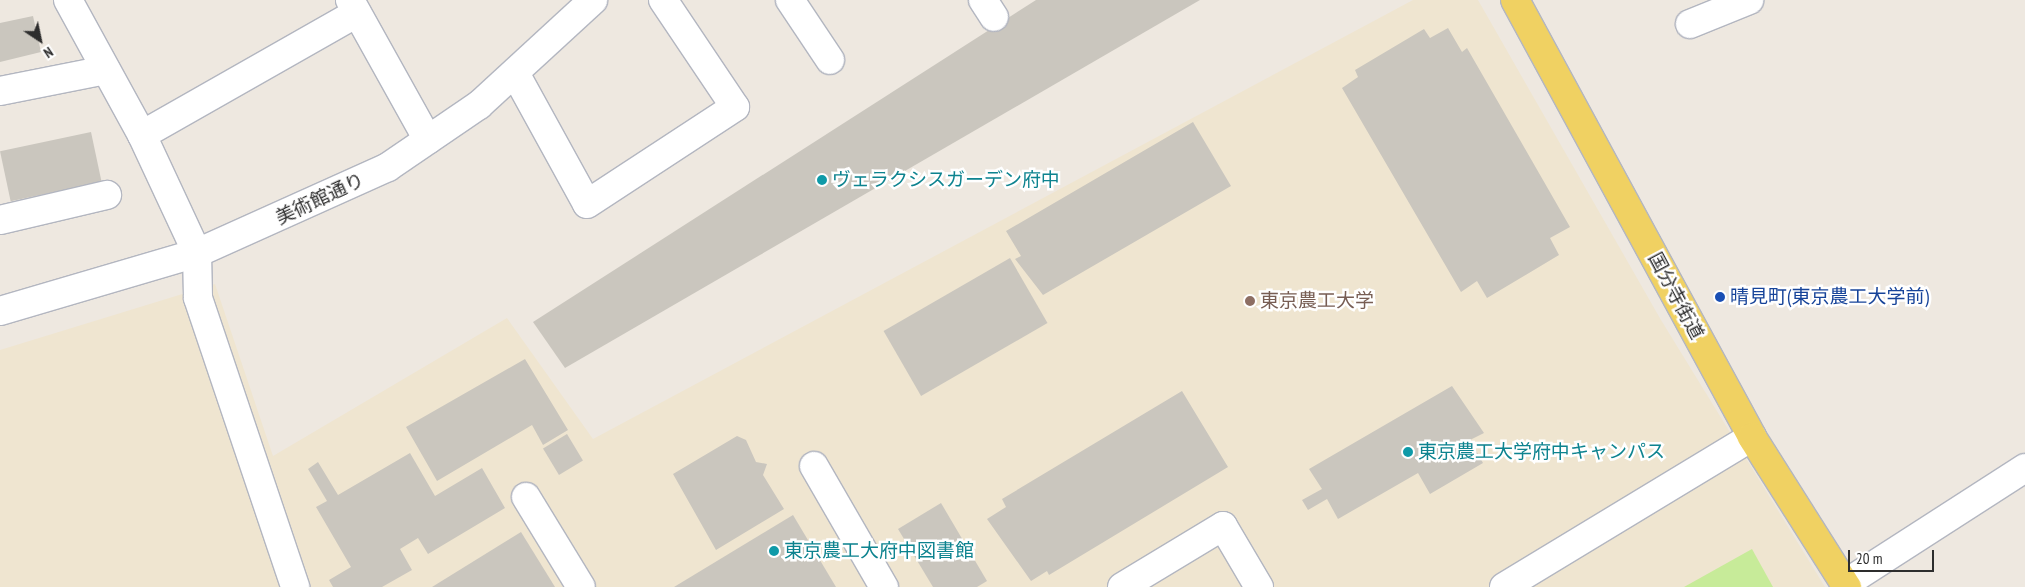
<!DOCTYPE html>
<html>
<head>
<meta charset="utf-8">
<style>
	body { margin:0 }
	#map { position:relative; width:2025px; height:587px; overflow:hidden; background:#eee8e0; font-family:"PT Sans Narrow","Noto Sans JP",sans-serif }
	div>[style] { position:absolute }
	[style*='--x'] { left:calc(var(--x)*1px); top:calc(var(--y)*1px); width:calc(var(--w)*1px); rotate:calc(var(--a)*1deg) }
	.education>* { inset:0; background:#efe5d0 }
	.pitch>* { inset:0; background:#c7eb99 }
	.building>* { inset:0; background:#cac6be; transform-origin:0 0 }
	.roads { filter:drop-shadow(1px 0 #b3b6c0) drop-shadow(-1px 0 #b3b6c0) drop-shadow(0 1px #b3b6c0) drop-shadow(0 -1px #b3b6c0) }
	.minor>* { height:28px; margin:-14px; padding:0 14px; transform-origin:14px; border-radius:14px; background:#fff }
	.major>* { height:28px; margin:-14px; padding:0 14px; transform-origin:14px; border-radius:14px; background:#f0d162 }
	.dots>* { width:14px; height:14px; translate:-50% -50%; box-sizing:border-box; border:2px solid #fff; border-radius:50% }
	span { translate:-50% -50%; white-space:nowrap; text-align:center; line-height:1.15; -webkit-text-stroke:5px #fff; paint-order:stroke }
	.culture-label { font-size:19px; color:#0d838f }
	.left { translate:0 -50%; text-align:left }
	.street-label { font-size:19px; color:#2d2d2d }
	.transit-label { font-size:19px; color:#164399 }
	.education-label { font-size:19px; color:#785e54 }
	.north { position:absolute; left:15px; top:15px; width:50px; height:50px; -webkit-text-stroke:4px #fff; paint-order:stroke; rotate:146deg; font-size:14px; font-weight:700; line-height:20px; text-align:center; color:#2d2d2d }
	.north::after { content:''; display:block; margin:auto; width:18px; height:22px; background:#2d2d2d; clip-path:polygon(50% 0,100% 100%,50% 72%,0 100%) }
	.scale { position:absolute; left:1848px; top:550px; width:86px; height:22px; box-sizing:border-box; border:2px solid #2d2d2d; border-top:0; padding-left:6px; font-size:15px; line-height:18px; white-space:nowrap; color:#2d2d2d; -webkit-text-stroke:4px #fff; paint-order:stroke }
</style>
</head>
<body>
<div id="map">
	<div class="education">
		<div style="clip-path:polygon(1413px 0,1478px 0,1661px 320px,1825px 587px,0 587px,0 350px,215px 284px,273px 456px,507px 318px,593px 439px)"></div>
	</div>
	<div class="pitch">
		<div style="clip-path:polygon(1752px 549px,1773px 587px,1684px 587px)"></div>
	</div>
	<div class="building">
		<div style="clip-path:polygon(1036px 0,1200px 0,565px 368px,533px 322px)"></div>
		<div style="clip-path:polygon(33px 16px,41px 52px,0 62px,0 23px)"></div>
		<div style="clip-path:polygon(1448px 28px,1462px 52px,1467px 48px,1570px 227px,1550px 238px,1559px 255px,1487px 298px,1477px 281px,1461px 292px,1342px 88px,1358px 77px,1355px 70px,1424px 29px,1430px 38px)"></div>
		<div style="clip-path:polygon(1193px 122px,1231px 186px,1043px 295px,1015px 259px,1021px 256px,1006px 231px)"></div>
		<div style="left:91px;top:132px;width:51px;height:93px;rotate:78deg"></div>
		<div style="left:1010px;top:258px;width:75px;height:146px;rotate:60deg"></div>
		<div style="clip-path:polygon(525px 359px,568px 430px,543px 445px,532px 425px,437px 481px,406px 427px)"></div>
		<div style="clip-path:polygon(1452px 386px,1484px 433px,1470px 440px,1483px 463px,1430px 494px,1418px 473px,1338px 519px,1327px 499px,1308px 510px,1302px 500px,1322px 489px,1309px 469px)"></div>
		<div style="clip-path:polygon(1182px 391px,1228px 467px,1049px 575px,1047px 571px,1031px 581px,987px 519px,1006px 507px,1002px 499px)"></div>
		<div style="left:567px;top:434px;width:31px;height:28px;rotate:59deg"></div>
		<div style="clip-path:polygon(737px 436px,746px 440px,756px 462px,767px 464px,763px 475px,784px 509px,716px 550px,673px 474px)"></div>
		<div style="clip-path:polygon(410px 453px,435px 496px,482px 468px,505px 508px,428px 554px,418px 538px,400px 549px,412px 570px,382px 587px,333px 587px,329px 580px,351px 567px,316px 507px,327px 501px,308px 469px,318px 462px,338px 495px)"></div>
		<div style="clip-path:polygon(941px 503px,987px 581px,977px 587px,933px 587px,898px 529px)"></div>
		<div style="clip-path:polygon(793px 515px,836px 587px,674px 587px)"></div>
		<div style="clip-path:polygon(521px 532px,555px 587px,432px 587px)"></div>
	</div>
	<div class="roads">
		<div class="minor">
			<div style="--x:68;--y:0;--w:154;--a:61.3"></div>
			<div style="--x:142;--y:135;--w:130;--a:65"></div>
			<div style="--x:197;--y:253;--w:45;--a:88.7"></div>
			<div style="--x:198;--y:298;--w:305;--a:71.4"></div>
			<div style="--x:350;--y:0;--w:160;--a:60.9"></div>
			<div style="--x:790;--y:0;--w:72;--a:56.3"></div>
			<div style="--x:983;--y:0;--w:20;--a:57"></div>
			<div style="--x:1690;--y:24;--w:64;--a:-22.1"></div>
			<div style="--x:515;--y:73;--w:149;--a:61.2"></div>
			<div style="--x:587;--y:204;--w:177;--a:-33.2"></div>
			<div style="--x:735;--y:107;--w:129;--a:-123.9"></div>
			<div style="--x:0;--y:91;--w:108;--a:-11.2"></div>
			<div style="--x:142;--y:135;--w:247;--a:-29.6"></div>
			<div style="--x:0;--y:220;--w:110;--a:-13.2"></div>
			<div style="--x:0;--y:311;--w:205;--a:-16.4"></div>
			<div style="--x:197;--y:253;--w:209;--a:-24.2"></div>
			<div style="--x:388;--y:167;--w:110;--a:-34.3"></div>
			<div style="--x:479;--y:105;--w:155;--a:-42.6"></div>
			<div style="--x:814;--y:466;--w:140;--a:60"></div>
			<div style="--x:526;--y:497;--w:105;--a:58.6"></div>
			<div style="--x:1845;--y:584;--w:214;--a:-32.8"></div>
			<div style="--x:1122;--y:587;--w:118;--a:-31.1"></div>
			<div style="--x:1223;--y:526;--w:71;--a:59.5"></div>
			<div style="--x:1504;--y:587;--w:290;--a:-31.2"></div>
		</div>
		<div class="major">
			<div style="--x:1515;--y:0;--w:497;--a:61.5"></div>
			<div style="--x:1752;--y:437;--w:178;--a:57.7"></div>
		</div>
	</div>
	<div class="dots">
		<div style="left:822px;top:180px;background:#0f9aa8"></div>
		<div style="left:1720px;top:297px;background:#1a4fb4"></div>
		<div style="left:1250px;top:301px;background:#8d6e63"></div>
		<div style="left:1408px;top:452px;background:#0f9aa8"></div>
		<div style="left:774px;top:551px;background:#0f9aa8"></div>
	</div>
	<div class="culture-label">
		<span class="left" style="left:832px;top:180px">ヴェラクシスガーデン府中</span>
		<span class="left" style="left:1418px;top:452px">東京農工大学府中キャンパス</span>
		<span class="left" style="left:784px;top:551px">東京農工大府中図書館</span>
	</div>
	<div class="street-label">
		<span style="left:320px;top:199px;rotate:-25deg">美術館通り</span>
		<span style="left:1676px;top:296px;rotate:62deg">国分寺街道</span>
	</div>
	<div class="transit-label">
		<span class="left" style="left:1730px;top:297px">晴見町(東京農工大学前)</span>
	</div>
	<div class="education-label">
		<span class="left" style="left:1260px;top:301px">東京農工大学</span>
	</div>
	<div class="north">N</div>
	<div class="scale">20 m</div>
</div>
</body>
</html>
